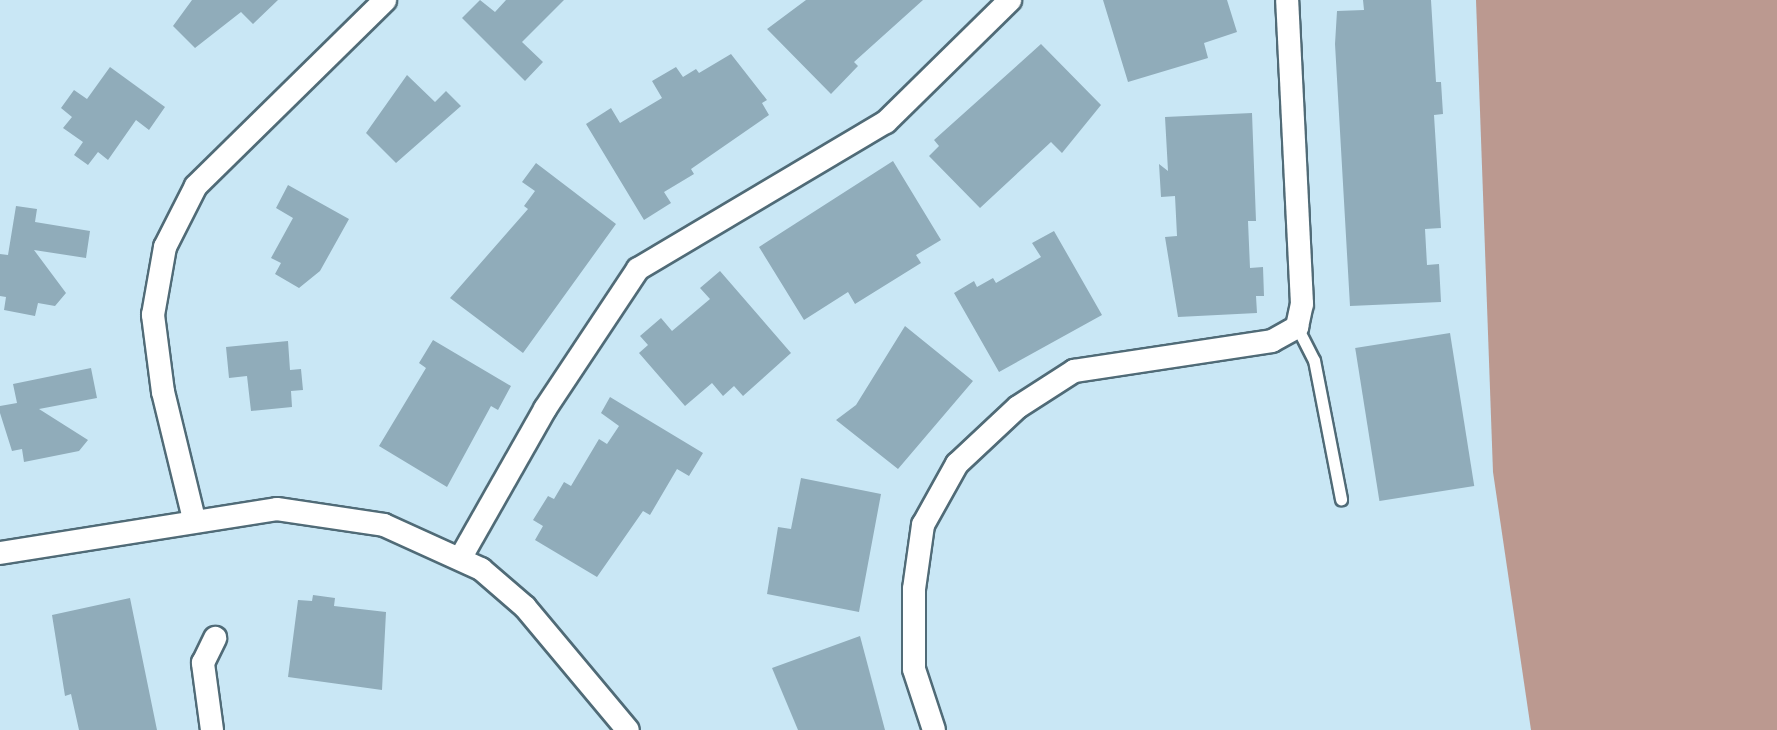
<!DOCTYPE html>
<html>
<head>
<meta charset="utf-8">
<style>
	body { margin:0 }
	#map { position:relative; width:1777px; height:730px; overflow:hidden; background:#c9e7f5; font-family:Jost,sans-serif }
	div>[style] { position:absolute }
	[style*='--x'] { left:calc(var(--x)*1px); top:calc(var(--y)*1px); width:calc(var(--w)*1px); rotate:calc(var(--a)*1deg) }
	.forest>* { inset:0; background:#bb9990 }
	.building>* { inset:0; background:#90acba; transform-origin:0 0 }
	.roads { filter:drop-shadow(2px 0 #506b77) drop-shadow(-2px 0 #506b77) drop-shadow(0 2px #506b77) drop-shadow(0 -2px #506b77) }
	.service>* { height:11px; margin:-5.5px; padding:0 5.5px; transform-origin:5.5px; border-radius:5.5px; background:#fff }
	.minor>* { height:22px; margin:-11px; padding:0 11px; transform-origin:11px; border-radius:11px; background:#fff }
	span { translate:-50% -50%; white-space:nowrap; text-align:center; line-height:1.15; -webkit-text-stroke:7px #c9e7f5; paint-order:stroke }
</style>
</head>
<body>
<div id="map">
	<div class="forest">
		<div style="clip-path:polygon(1476px 0,1777px 0,1777px 730px,1531px 730px,1493px 472px)"></div>
	</div>
	<div class="building">
		<div style="clip-path:polygon(192px 0,278px 0,253px 24px,241px 12px,195px 48px,173px 26px)"></div>
		<div style="clip-path:polygon(480px 0,495px 12px,506px 0,564px 0,522px 42px,543px 62px,525px 81px,462px 18px)"></div>
		<div style="clip-path:polygon(806px 0,923px 0,854px 62px,858px 66px,831px 94px,767px 29px)"></div>
		<div style="clip-path:polygon(1103px 0,1227px 0,1237px 32px,1204px 43px,1208px 58px,1128px 82px)"></div>
		<div style="clip-path:polygon(1363px 0,1431px 0,1436px 82px,1441px 82px,1443px 114px,1434px 115px,1441px 228px,1425px 229px,1427px 265px,1439px 264px,1441px 302px,1350px 306px,1335px 44px,1337px 11px,1364px 10px)"></div>
		<div style="clip-path:polygon(1041px 44px,1101px 105px,1062px 153px,1051px 142px,980px 208px,929px 156px,939px 146px,934px 140px)"></div>
		<div style="clip-path:polygon(731px 54px,767px 100px,762px 103px,769px 115px,691px 169px,694px 174px,664px 192px,671px 203px,644px 220px,586px 124px,611px 108px,620px 123px,662px 98px,652px 81px,676px 67px,683px 77px,696px 69px,699px 73px)"></div>
		<div style="clip-path:polygon(110px 67px,165px 107px,149px 130px,136px 120px,108px 160px,98px 152px,88px 165px,74px 155px,83px 142px,63px 128px,72px 117px,61px 108px,74px 90px,87px 99px)"></div>
		<div style="clip-path:polygon(407px 75px,435px 102px,446px 91px,461px 106px,396px 163px,366px 133px)"></div>
		<div style="clip-path:polygon(1252px 113px,1256px 221px,1248px 221px,1250px 268px,1263px 267px,1264px 296px,1256px 296px,1257px 313px,1178px 317px,1165px 237px,1177px 236px,1175px 196px,1161px 197px,1159px 164px,1168px 171px,1165px 117px)"></div>
		<div style="clip-path:polygon(893px 161px,941px 240px,916px 255px,921px 263px,855px 304px,848px 292px,804px 320px,759px 247px)"></div>
		<div style="clip-path:polygon(536px 163px,616px 224px,523px 353px,450px 298px,528px 209px,524px 206px,535px 191px,522px 182px)"></div>
		<div style="clip-path:polygon(288px 185px,349px 219px,320px 271px,299px 288px,275px 274px,281px 263px,271px 258px,293px 218px,276px 208px)"></div>
		<div style="clip-path:polygon(16px 206px,37px 209px,35px 222px,90px 231px,86px 258px,34px 250px,66px 293px,55px 306px,38px 303px,35px 316px,4px 310px,6px 297px,0 296px,0 254px,8px 255px)"></div>
		<div style="clip-path:polygon(1054px 231px,1102px 315px,999px 372px,954px 293px,974px 281px,977px 287px,993px 278px,996px 283px,1041px 257px,1032px 243px)"></div>
		<div style="clip-path:polygon(720px 271px,791px 353px,743px 396px,734px 386px,723px 396px,712px 383px,685px 406px,639px 353px,648px 345px,640px 336px,661px 318px,672px 331px,710px 299px,700px 288px)"></div>
		<div style="clip-path:polygon(905px 326px,973px 381px,898px 469px,836px 420px,856px 405px)"></div>
		<div style="left:1450px;top:333px;width:155px;height:96px;rotate:81deg"></div>
		<div style="clip-path:polygon(433px 340px,511px 386px,498px 410px,491px 406px,447px 487px,379px 446px,426px 368px,419px 363px)"></div>
		<div style="clip-path:polygon(288px 341px,290px 370px,301px 369px,303px 390px,291px 391px,292px 407px,251px 411px,247px 376px,229px 378px,226px 347px)"></div>
		<div style="clip-path:polygon(91px 368px,97px 398px,39px 409px,88px 440px,79px 451px,24px 462px,22px 449px,12px 451px,0 413px,0 406px,17px 403px,13px 384px)"></div>
		<div style="clip-path:polygon(610px 397px,703px 453px,689px 476px,677px 469px,650px 515px,643px 511px,597px 577px,535px 540px,543px 526px,533px 520px,548px 496px,554px 499px,564px 482px,571px 486px,599px 439px,607px 444px,619px 426px,601px 413px)"></div>
		<div style="clip-path:polygon(801px 478px,881px 494px,859px 612px,767px 594px,778px 527px,791px 529px)"></div>
		<div style="clip-path:polygon(313px 595px,335px 598px,334px 606px,386px 612px,382px 690px,288px 677px,298px 600px,312px 601px)"></div>
		<div style="clip-path:polygon(130px 598px,157px 730px,79px 730px,71px 694px,65px 696px,52px 615px)"></div>
		<div style="clip-path:polygon(860px 636px,885px 730px,798px 730px,772px 668px)"></div>
	</div>
	<div class="roads">
		<div class="service">
			<div style="--x:1297;--y:327;--w:37;--a:63"></div>
			<div style="--x:1314;--y:360;--w:142;--a:79"></div>
		</div>
		<div class="minor">
			<div style="--x:194;--y:519;--w:131;--a:-103.7"></div>
			<div style="--x:163;--y:392;--w:78;--a:-97.4"></div>
			<div style="--x:153;--y:315;--w:69;--a:-80"></div>
			<div style="--x:165;--y:247;--w:68;--a:-63.1"></div>
			<div style="--x:196;--y:186;--w:265;--a:-44.5"></div>
			<div style="--x:0;--y:553;--w:280;--a:-9"></div>
			<div style="--x:277;--y:509;--w:108;--a:8.5"></div>
			<div style="--x:384;--y:525;--w:107;--a:24.4"></div>
			<div style="--x:481;--y:569;--w:58;--a:40.8"></div>
			<div style="--x:525;--y:607;--w:160;--a:50.1"></div>
			<div style="--x:461;--y:557;--w:170;--a:-60.4"></div>
			<div style="--x:545;--y:409;--w:168;--a:-56.4"></div>
			<div style="--x:638;--y:269;--w:288;--a:-30.7"></div>
			<div style="--x:886;--y:122;--w:174;--a:-44.5"></div>
			<div style="--x:212;--y:730;--w:68;--a:-97.7"></div>
			<div style="--x:203;--y:663;--w:28;--a:-64"></div>
			<div style="--x:934;--y:730;--w:64;--a:-108.2"></div>
			<div style="--x:914;--y:669;--w:80;--a:-90"></div>
			<div style="--x:914;--y:589;--w:65;--a:-82"></div>
			<div style="--x:923;--y:525;--w:70;--a:-60.9"></div>
			<div style="--x:957;--y:464;--w:83;--a:-43.1"></div>
			<div style="--x:1018;--y:407;--w:67;--a:-32.7"></div>
			<div style="--x:1074;--y:371;--w:200;--a:-8.6"></div>
			<div style="--x:1272;--y:341;--w:29;--a:-29"></div>
			<div style="--x:1297;--y:327;--w:24;--a:-78"></div>
			<div style="--x:1302;--y:304;--w:304;--a:-92.8"></div>
		</div>
	</div>
</div>
</body>
</html>
